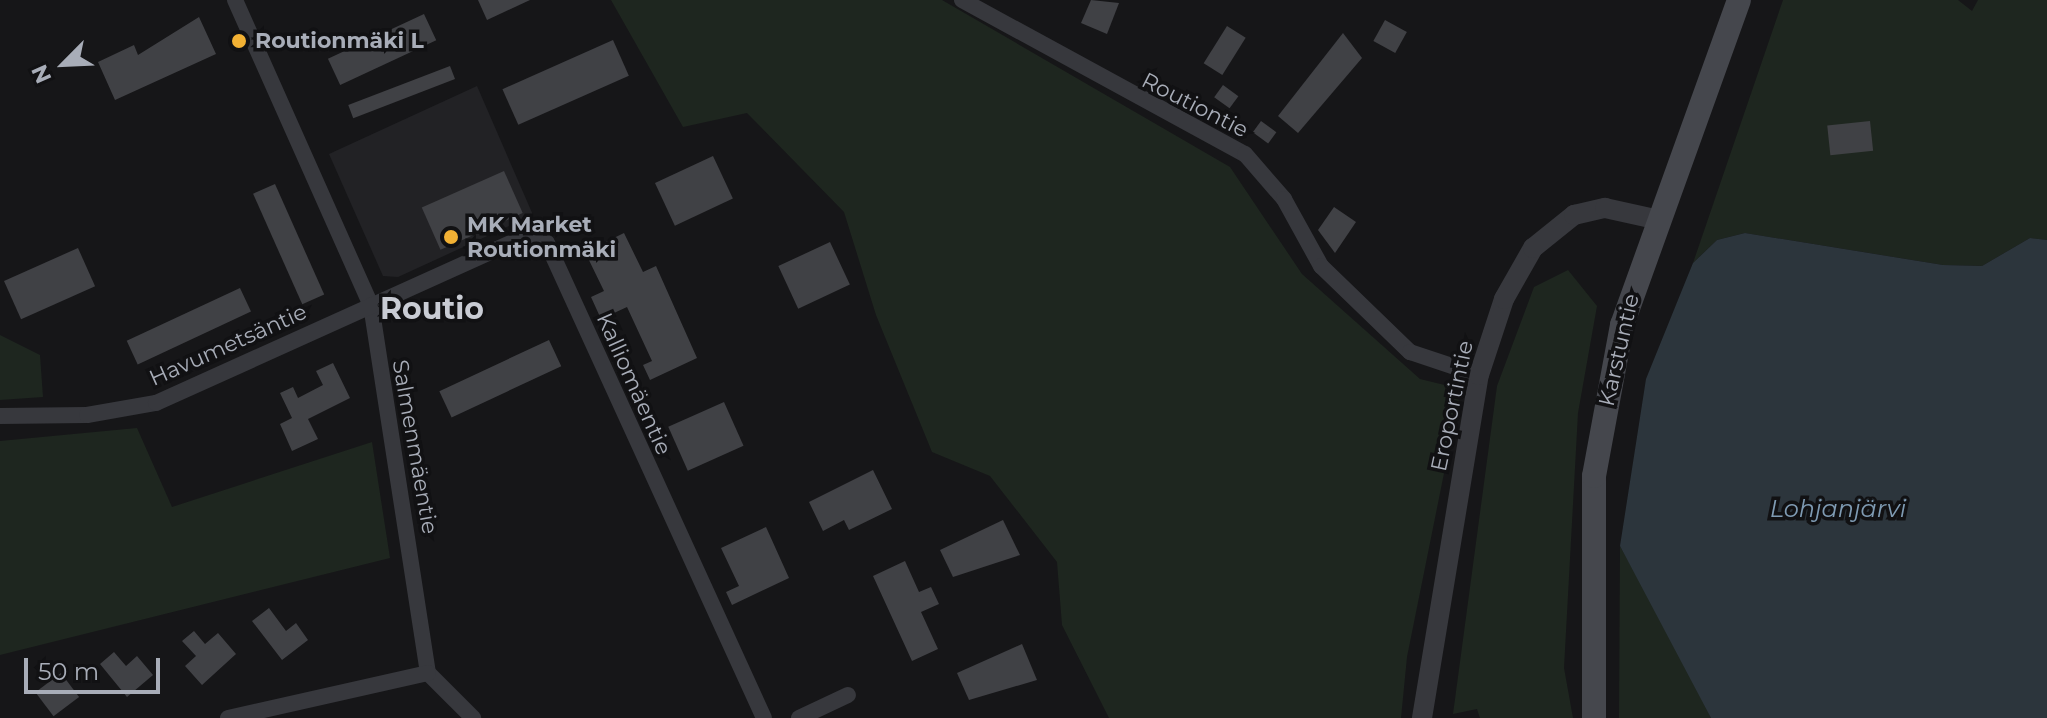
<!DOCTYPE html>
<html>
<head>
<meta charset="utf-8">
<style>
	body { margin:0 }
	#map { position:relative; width:2047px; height:718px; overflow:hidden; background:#161618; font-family:Montserrat,sans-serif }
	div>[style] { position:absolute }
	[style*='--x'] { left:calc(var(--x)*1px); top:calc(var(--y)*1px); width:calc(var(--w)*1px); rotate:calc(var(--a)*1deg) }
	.built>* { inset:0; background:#222225 }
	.green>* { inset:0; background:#1e261f }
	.water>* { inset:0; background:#2c353c }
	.building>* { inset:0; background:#404145; transform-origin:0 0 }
	.minor>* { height:16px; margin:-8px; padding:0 8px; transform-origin:8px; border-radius:8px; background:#37383d }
	.tertiary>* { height:20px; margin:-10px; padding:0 10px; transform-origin:10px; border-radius:10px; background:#37383d }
	.secondary>* { height:24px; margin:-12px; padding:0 12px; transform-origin:12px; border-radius:12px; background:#45474d }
	.dots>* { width:22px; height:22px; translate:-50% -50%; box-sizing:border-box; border:4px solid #111113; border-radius:50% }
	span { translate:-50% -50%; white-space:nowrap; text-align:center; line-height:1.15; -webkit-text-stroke:7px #111113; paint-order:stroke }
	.poi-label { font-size:22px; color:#a8adb8; font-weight:700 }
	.left { translate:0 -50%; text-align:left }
	.street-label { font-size:22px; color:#a8adb8 }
	.water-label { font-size:24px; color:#7f9bb3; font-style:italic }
	.district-label { font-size:30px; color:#c9ccd4; font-weight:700 }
	.north { position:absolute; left:24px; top:24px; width:80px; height:80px; -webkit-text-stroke:6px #111113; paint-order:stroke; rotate:246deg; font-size:22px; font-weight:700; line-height:32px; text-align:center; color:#a8adb8 }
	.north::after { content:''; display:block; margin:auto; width:28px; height:36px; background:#a8adb8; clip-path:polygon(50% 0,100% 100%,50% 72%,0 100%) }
	.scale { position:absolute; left:24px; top:658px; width:136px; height:36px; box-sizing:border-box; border:4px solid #a8adb8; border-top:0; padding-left:10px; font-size:24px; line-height:28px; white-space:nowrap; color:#a8adb8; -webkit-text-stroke:6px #111113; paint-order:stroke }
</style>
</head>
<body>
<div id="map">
	<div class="built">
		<div style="clip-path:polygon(477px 86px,533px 215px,398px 277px,383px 276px,329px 154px)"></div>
	</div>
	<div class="green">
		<div style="clip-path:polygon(611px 0,942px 0,1230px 167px,1302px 274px,1420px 379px,1461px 389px,1407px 657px,1401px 718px,1109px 718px,1062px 625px,1057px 562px,990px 476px,932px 452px,876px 315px,844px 212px,747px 113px,683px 127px)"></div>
		<div style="clip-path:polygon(1783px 0,1958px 0,1972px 11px,1978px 0,2047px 0,2047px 240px,2030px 238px,1982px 266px,1943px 265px,1745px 233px,1717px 240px,1693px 263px)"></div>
		<div style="clip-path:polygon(1568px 270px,1597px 306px,1578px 413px,1564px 668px,1573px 718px,1480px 718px,1477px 709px,1453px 714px,1497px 386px,1534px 287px)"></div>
		<div style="clip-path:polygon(0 335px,40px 355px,43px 397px,0 400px)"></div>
		<div style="clip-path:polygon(137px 428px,172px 507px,372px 442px,390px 558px,0 655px,0 441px)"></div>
		<div style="clip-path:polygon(1620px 546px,1686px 664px,1711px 718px,1619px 718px)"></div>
	</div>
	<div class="water">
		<div style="clip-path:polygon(1745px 233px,1943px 265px,1982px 266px,2030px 238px,2047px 240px,2047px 718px,1711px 718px,1620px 546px,1646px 379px,1682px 290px,1693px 263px,1717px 240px)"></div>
	</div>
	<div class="building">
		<div style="clip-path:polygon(478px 0,530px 0,487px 20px)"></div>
		<div style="clip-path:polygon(1091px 0,1119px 3px,1107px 34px,1081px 23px)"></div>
		<div style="left:424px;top:14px;width:29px;height:106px;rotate:65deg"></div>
		<div style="clip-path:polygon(199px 17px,216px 54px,115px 100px,98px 62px,134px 45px,138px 55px)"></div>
		<div style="left:1385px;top:20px;width:25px;height:24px;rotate:29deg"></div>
		<div style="left:1227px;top:26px;width:22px;height:44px;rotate:32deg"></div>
		<div style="clip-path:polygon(1343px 33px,1362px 58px,1298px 133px,1278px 116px)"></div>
		<div style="left:613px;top:40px;width:39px;height:121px;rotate:66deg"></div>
		<div style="left:450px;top:66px;width:14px;height:109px;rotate:69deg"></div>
		<div style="left:1223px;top:85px;width:19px;height:15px;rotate:36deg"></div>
		<div style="left:1261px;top:121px;width:19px;height:14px;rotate:36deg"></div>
		<div style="left:1870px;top:121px;width:30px;height:43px;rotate:84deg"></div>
		<div style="left:713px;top:156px;width:47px;height:64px;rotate:65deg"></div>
		<div style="left:504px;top:171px;width:46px;height:90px;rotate:66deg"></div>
		<div style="left:275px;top:184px;width:121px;height:24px;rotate:66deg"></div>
		<div style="clip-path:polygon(1334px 207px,1356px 222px,1335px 253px,1318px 230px)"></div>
		<div style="clip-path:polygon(624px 233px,643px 272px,656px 266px,697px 358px,650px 380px,643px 365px,652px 361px,627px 307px,601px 319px,591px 297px,604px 291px,585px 252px)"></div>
		<div style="left:830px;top:242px;width:47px;height:57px;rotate:65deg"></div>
		<div style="left:78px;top:248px;width:42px;height:81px;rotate:66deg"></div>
		<div style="left:240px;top:288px;width:26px;height:125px;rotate:65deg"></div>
		<div style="left:549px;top:340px;width:29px;height:121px;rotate:65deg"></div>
		<div style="clip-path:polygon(333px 363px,350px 398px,308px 419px,318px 439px,292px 451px,280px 424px,292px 418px,280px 393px,293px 387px,298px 398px,323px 385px,316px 371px)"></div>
		<div style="left:724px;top:402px;width:48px;height:61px;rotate:66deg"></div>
		<div style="clip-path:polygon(873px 470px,892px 509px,849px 530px,844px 520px,823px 531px,809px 502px)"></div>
		<div style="clip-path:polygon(1003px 520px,1020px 555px,953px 577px,940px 550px)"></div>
		<div style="clip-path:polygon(766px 527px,789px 578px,732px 605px,726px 592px,739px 586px,721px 548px)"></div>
		<div style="clip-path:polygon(905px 561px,919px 592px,931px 587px,939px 604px,921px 612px,938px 649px,912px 661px,873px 576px)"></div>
		<div style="clip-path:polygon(269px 608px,286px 631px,296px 623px,308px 640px,282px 660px,252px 621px)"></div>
		<div style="clip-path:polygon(194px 631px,205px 644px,218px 633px,236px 654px,202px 685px,185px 666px,196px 656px,182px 641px)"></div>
		<div style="clip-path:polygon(1022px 644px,1037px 680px,969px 700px,957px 673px)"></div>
		<div style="clip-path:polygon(114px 652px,126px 666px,137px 656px,153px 675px,127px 697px,100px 664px)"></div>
		<div style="left:61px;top:673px;width:30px;height:32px;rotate:53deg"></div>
	</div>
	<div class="minor">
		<div style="--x:235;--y:0;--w:334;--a:66"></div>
		<div style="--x:371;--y:305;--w:372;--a:81.2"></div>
		<div style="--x:428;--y:673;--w:64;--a:45"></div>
		<div style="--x:962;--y:0;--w:322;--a:28.6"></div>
		<div style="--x:1245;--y:154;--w:60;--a:49.1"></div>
		<div style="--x:1284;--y:199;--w:77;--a:61.1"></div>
		<div style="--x:1321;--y:266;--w:124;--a:44"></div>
		<div style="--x:1410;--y:352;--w:73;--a:18.4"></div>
		<div style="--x:0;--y:416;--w:87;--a:-0.7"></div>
		<div style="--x:87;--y:415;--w:70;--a:-9.9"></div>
		<div style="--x:156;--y:403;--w:411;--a:-24.3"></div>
		<div style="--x:531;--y:234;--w:18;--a:29"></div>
		<div style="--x:547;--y:243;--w:522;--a:65.45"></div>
		<div style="--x:228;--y:718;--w:205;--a:-12.7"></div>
		<div style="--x:799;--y:718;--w:54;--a:-25.1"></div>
	</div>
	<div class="tertiary">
		<div style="--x:1422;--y:718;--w:348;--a:-80.6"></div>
		<div style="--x:1479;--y:375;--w:80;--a:-71.8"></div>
		<div style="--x:1504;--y:299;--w:59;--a:-60.4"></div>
		<div style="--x:1533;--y:248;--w:53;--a:-38.8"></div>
		<div style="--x:1574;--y:215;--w:32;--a:-13"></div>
		<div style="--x:1605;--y:208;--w:51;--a:12.4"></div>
	</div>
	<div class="secondary">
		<div style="--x:1594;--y:718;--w:242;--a:-90"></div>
		<div style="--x:1594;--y:476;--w:154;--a:-79.5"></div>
		<div style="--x:1622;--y:325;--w:345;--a:-70.2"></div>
	</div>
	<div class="dots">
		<div style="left:239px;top:41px;background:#f2b134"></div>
		<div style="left:451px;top:237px;background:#f2b134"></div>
	</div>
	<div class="poi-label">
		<span class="left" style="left:255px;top:41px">Routionmäki L</span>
		<span class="left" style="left:467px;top:237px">MK Market<br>Routionmäki</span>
	</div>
	<div class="street-label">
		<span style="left:1195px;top:105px;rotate:27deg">Routiontie</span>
		<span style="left:228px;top:345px;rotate:-24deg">Havumetsäntie</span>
		<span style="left:1619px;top:350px;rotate:-77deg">Karstuntie</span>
		<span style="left:634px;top:384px;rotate:66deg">Kalliomäentie</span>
		<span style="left:1452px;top:406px;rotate:-78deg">Eroportintie</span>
		<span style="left:415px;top:447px;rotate:80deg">Salmenmäentie</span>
	</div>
	<div class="water-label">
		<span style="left:1838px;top:509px">Lohjanjärvi</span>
	</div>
	<div class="district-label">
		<span style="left:432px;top:309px">Routio</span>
	</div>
	<div class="north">N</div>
	<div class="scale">50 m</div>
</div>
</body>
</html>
